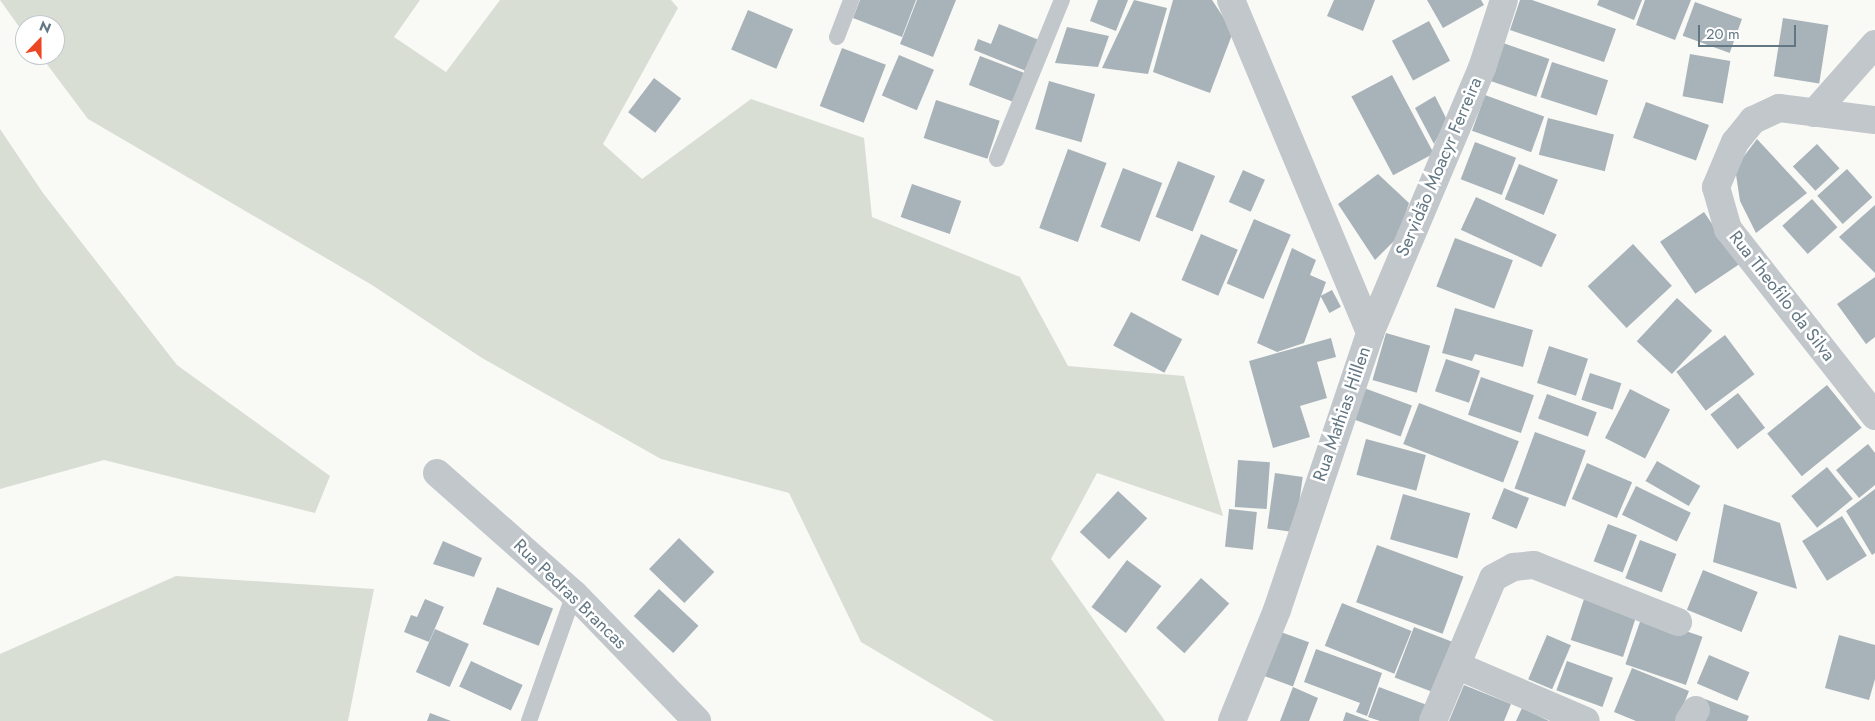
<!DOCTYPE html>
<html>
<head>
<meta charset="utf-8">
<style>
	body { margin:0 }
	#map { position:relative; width:1875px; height:721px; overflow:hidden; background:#f9f9f6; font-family:Jost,sans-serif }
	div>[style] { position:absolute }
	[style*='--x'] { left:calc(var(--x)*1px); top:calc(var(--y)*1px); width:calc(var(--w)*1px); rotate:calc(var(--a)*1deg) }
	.green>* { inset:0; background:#d9ded5 }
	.building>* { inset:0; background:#a8b3b9; transform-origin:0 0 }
	.lane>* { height:16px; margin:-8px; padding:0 8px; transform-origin:8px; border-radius:8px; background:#c2c7cb }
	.street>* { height:28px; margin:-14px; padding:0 14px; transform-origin:14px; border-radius:14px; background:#c2c7cb }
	span { translate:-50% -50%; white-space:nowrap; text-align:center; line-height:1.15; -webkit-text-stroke:5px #fff; paint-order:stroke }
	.street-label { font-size:18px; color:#627783 }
	.north { position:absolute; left:15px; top:15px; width:50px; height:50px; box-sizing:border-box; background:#fff; border:1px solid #c0c9cd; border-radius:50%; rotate:22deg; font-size:14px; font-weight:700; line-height:20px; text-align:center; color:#627783 }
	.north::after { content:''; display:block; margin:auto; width:18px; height:22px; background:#ed4623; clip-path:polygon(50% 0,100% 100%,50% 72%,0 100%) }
	.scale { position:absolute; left:1698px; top:25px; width:98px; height:22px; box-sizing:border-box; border:2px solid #627783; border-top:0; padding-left:6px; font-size:15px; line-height:18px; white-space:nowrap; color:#627783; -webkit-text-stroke:4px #fff; paint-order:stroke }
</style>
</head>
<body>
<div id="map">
	<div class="green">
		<div style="clip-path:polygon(0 0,420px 0,394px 37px,446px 72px,500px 0,671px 0,678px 8px,603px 144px,642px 179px,751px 99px,864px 138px,872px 217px,1020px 277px,1068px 366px,1184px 376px,1223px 516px,1097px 473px,1051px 559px,1165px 721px,994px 721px,861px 642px,789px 493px,661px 459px,482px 358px,372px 285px,88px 119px,40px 55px,55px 55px,55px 25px,25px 25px,25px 35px)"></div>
		<div style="clip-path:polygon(0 129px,43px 193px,177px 365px,330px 476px,315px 513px,104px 460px,0 489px)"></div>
		<div style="clip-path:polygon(176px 576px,374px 589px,348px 721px,0 721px,0 654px)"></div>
	</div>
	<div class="building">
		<div style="clip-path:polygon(860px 0,916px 0,902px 37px,853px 18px)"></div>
		<div style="clip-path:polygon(917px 0,956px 0,933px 57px,900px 44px)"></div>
		<div style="clip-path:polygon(1098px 0,1128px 0,1116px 31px,1090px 21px)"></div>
		<div style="clip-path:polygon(1134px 0,1167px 8px,1148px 74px,1102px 68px)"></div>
		<div style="clip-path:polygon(1173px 0,1212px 0,1233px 32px,1210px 93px,1153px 72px)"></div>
		<div style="clip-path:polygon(1334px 0,1375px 0,1363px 31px,1327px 16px)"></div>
		<div style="clip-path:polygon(1427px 0,1481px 0,1484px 5px,1443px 28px)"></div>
		<div style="clip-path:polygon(1520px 0,1532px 0,1616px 29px,1604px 62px,1510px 30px)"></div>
		<div style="clip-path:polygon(1599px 0,1642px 0,1634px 20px,1597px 5px)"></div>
		<div style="clip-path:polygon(1645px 0,1691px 0,1675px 40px,1636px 25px)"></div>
		<div style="left:1695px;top:2px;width:50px;height:36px;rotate:20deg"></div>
		<div style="left:748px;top:10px;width:49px;height:43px;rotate:23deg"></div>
		<div style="left:1783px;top:18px;width:46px;height:59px;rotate:9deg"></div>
		<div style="left:1429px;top:21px;width:45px;height:42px;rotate:62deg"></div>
		<div style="clip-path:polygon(999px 24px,1039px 40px,1026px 71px,974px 50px,978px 39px,991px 44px)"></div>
		<div style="clip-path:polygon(1067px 27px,1109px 36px,1098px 67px,1055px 63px)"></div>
		<div style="left:1503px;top:43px;width:49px;height:40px;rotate:19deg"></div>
		<div style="left:842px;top:48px;width:47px;height:62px;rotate:21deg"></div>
		<div style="left:1690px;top:54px;width:41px;height:43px;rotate:10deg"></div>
		<div style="left:899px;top:55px;width:38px;height:44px;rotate:23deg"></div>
		<div style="left:980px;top:56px;width:47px;height:31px;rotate:21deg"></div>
		<div style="left:1552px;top:62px;width:59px;height:37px;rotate:18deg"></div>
		<div style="left:1392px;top:75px;width:89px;height:46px;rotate:62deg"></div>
		<div style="left:654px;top:78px;width:34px;height:43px;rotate:37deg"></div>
		<div style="left:1049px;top:81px;width:48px;height:50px;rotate:16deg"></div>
		<div style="left:1485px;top:95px;width:63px;height:38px;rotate:20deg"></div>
		<div style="clip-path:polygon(1435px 96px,1447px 120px,1434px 144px,1415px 108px)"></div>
		<div style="left:936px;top:100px;width:67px;height:40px;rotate:18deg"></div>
		<div style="left:1646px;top:102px;width:67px;height:38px;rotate:20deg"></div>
		<div style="left:1548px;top:118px;width:68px;height:38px;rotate:14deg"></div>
		<div style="clip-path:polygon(1757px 139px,1807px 193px,1756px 233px,1740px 201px,1735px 168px)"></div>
		<div style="left:1475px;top:142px;width:44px;height:40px;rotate:21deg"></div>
		<div style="left:1817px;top:144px;width:33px;height:33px;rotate:47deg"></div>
		<div style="left:1068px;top:149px;width:41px;height:84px;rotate:20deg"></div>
		<div style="left:1178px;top:161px;width:40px;height:60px;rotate:22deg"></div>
		<div style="left:1519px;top:164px;width:42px;height:38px;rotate:22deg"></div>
		<div style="left:1123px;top:168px;width:42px;height:63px;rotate:21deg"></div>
		<div style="left:1847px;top:169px;width:38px;height:40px;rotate:48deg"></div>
		<div style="left:1243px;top:170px;width:24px;height:35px;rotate:24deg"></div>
		<div style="clip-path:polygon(1378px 174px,1409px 203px,1398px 237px,1375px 260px,1338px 204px)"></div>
		<div style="left:912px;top:184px;width:52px;height:35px;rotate:19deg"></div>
		<div style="left:1476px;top:197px;width:89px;height:36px;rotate:25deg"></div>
		<div style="left:1812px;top:199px;width:38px;height:40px;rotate:48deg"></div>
		<div style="clip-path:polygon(1875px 205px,1875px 273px,1839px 237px)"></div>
		<div style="left:1704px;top:212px;width:63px;height:53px;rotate:56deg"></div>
		<div style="left:1254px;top:219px;width:40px;height:70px;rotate:23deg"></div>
		<div style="left:1201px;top:234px;width:40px;height:50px;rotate:23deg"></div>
		<div style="left:1455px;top:238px;width:62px;height:52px;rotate:21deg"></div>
		<div style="left:1633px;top:244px;width:57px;height:62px;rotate:47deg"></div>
		<div style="clip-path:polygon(1292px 248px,1316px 260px,1310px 275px,1326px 282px,1304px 343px,1277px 352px,1257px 343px)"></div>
		<div style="clip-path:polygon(1875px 277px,1875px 337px,1866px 344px,1837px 304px)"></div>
		<div style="left:1332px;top:290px;width:19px;height:13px;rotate:62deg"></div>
		<div style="left:1677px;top:298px;width:48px;height:59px;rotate:43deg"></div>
		<div style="clip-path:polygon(1455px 308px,1533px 330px,1523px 367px,1475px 354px,1472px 361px,1442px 353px)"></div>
		<div style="left:1131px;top:312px;width:58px;height:38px;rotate:28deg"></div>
		<div style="left:1386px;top:333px;width:46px;height:49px;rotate:16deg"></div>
		<div style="left:1725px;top:335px;width:49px;height:61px;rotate:53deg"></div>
		<div style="clip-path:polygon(1331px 338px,1336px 357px,1317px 362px,1327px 398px,1300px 406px,1310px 437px,1273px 448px,1249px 361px)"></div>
		<div style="left:1549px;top:346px;width:41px;height:39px;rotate:18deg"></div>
		<div style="left:1446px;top:359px;width:36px;height:34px;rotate:19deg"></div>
		<div style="left:1590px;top:373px;width:33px;height:28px;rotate:18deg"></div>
		<div style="left:1481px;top:377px;width:56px;height:40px;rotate:19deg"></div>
		<div style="left:1827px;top:385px;width:55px;height:77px;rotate:51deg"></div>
		<div style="left:1364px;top:388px;width:51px;height:33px;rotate:20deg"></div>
		<div style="left:1630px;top:389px;width:45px;height:55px;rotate:27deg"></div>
		<div style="left:1738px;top:393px;width:44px;height:35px;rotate:52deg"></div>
		<div style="left:1547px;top:394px;width:53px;height:26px;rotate:20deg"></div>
		<div style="left:1419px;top:403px;width:107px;height:44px;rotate:21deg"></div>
		<div style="left:1535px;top:432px;width:54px;height:60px;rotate:20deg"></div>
		<div style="left:1366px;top:439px;width:62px;height:37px;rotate:15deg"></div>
		<div style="clip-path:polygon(1868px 444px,1875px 453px,1875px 485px,1859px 498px,1836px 470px)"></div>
		<div style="left:1238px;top:460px;width:32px;height:47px;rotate:4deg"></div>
		<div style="left:1657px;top:461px;width:50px;height:23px;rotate:30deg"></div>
		<div style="left:1587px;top:463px;width:49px;height:39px;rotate:23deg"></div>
		<div style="left:1827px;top:467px;width:41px;height:46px;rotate:51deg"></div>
		<div style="left:1275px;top:473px;width:28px;height:56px;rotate:8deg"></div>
		<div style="left:1636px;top:486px;width:61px;height:32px;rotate:26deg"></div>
		<div style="left:1504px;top:488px;width:27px;height:33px;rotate:22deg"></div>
		<div style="clip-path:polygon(1875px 489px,1875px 553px,1872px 555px,1846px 511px)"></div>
		<div style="left:1118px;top:491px;width:40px;height:56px;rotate:43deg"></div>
		<div style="left:1403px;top:494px;width:70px;height:47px;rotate:16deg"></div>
		<div style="clip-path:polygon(1724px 504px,1780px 523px,1797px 589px,1713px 562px)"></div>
		<div style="left:1229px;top:509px;width:28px;height:38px;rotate:6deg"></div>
		<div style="left:1842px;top:516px;width:47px;height:47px;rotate:58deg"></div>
		<div style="left:1608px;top:524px;width:31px;height:40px;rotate:21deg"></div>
		<div style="left:679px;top:538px;width:49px;height:43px;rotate:44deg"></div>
		<div style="left:1640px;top:540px;width:39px;height:41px;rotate:21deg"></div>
		<div style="clip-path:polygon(443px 541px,482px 558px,474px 577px,433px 564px)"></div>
		<div style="left:1377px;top:545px;width:92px;height:61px;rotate:20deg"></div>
		<div style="left:1127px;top:560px;width:43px;height:59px;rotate:37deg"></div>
		<div style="left:1703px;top:570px;width:59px;height:43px;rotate:22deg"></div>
		<div style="left:1201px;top:578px;width:38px;height:67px;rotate:42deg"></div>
		<div style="left:497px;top:587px;width:60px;height:40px;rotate:21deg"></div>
		<div style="left:659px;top:589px;width:54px;height:37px;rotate:43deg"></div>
		<div style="clip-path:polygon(425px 599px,444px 607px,429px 642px,404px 632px,411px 615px,417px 617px)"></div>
		<div style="left:1584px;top:599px;width:55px;height:43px;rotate:18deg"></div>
		<div style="left:1342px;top:603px;width:75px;height:46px;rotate:22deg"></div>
		<div style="left:1642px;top:616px;width:64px;height:51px;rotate:19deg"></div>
		<div style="left:1414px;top:627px;width:45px;height:54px;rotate:21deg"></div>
		<div style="left:435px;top:629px;width:37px;height:47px;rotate:24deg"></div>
		<div style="left:1278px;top:631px;width:33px;height:47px;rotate:20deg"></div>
		<div style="left:1547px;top:635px;width:26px;height:48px;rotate:23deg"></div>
		<div style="clip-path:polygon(1839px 635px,1875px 645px,1875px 679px,1869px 700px,1825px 688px)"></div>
		<div style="clip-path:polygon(1316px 649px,1382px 673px,1367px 716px,1356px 712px,1360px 703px,1304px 682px)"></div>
		<div style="left:1709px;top:655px;width:44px;height:31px;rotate:23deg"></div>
		<div style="left:471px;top:661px;width:57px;height:28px;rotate:25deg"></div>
		<div style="left:1567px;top:661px;width:49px;height:31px;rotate:20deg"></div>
		<div style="clip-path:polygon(1632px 668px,1689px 691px,1677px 721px,1636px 721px,1614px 712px)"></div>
		<div style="clip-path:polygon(1464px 685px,1511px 704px,1504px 721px,1449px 721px)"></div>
		<div style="clip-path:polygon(1293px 687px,1318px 698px,1309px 721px,1280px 721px)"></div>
		<div style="clip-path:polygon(1379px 687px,1427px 705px,1422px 721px,1380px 721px,1368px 717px)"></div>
		<div style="clip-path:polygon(1705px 699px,1749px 716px,1747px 721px,1697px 721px)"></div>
		<div style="clip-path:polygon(1522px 708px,1549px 721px,1516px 721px)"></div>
		<div style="clip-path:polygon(1346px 712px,1370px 721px,1343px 721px)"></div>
		<div style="clip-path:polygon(430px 713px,451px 721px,427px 721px)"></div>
	</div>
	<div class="lane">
		<div style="--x:837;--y:37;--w:40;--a:-69"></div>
		<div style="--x:997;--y:159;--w:172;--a:-67.8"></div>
		<div style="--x:529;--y:721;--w:135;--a:-70.5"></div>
	</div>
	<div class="street">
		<div style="--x:1231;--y:0;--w:361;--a:67.3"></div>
		<div style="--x:1814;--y:113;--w:92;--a:-48.5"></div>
		<div style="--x:1875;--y:120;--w:97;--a:-172.9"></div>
		<div style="--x:1779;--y:108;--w:29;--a:155"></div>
		<div style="--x:1753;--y:120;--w:28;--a:129"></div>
		<div style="--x:1735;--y:142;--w:49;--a:112.9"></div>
		<div style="--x:1716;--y:187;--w:44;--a:74.1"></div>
		<div style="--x:1728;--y:229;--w:238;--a:51.8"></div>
		<div style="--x:437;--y:473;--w:183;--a:41.5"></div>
		<div style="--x:574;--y:594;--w:177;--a:45.9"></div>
		<div style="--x:1458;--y:666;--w:139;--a:23.3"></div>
		<div style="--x:1232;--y:721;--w:120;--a:-67.9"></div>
		<div style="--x:1277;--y:610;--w:292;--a:-71.4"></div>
		<div style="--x:1370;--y:333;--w:288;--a:-67.1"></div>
		<div style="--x:1482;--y:68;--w:71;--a:-72.1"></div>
		<div style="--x:1433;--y:721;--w:155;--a:-67.2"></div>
		<div style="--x:1493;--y:578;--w:24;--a:-28"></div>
		<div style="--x:1514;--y:567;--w:20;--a:-6"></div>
		<div style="--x:1534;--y:565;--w:155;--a:21.6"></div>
		<div style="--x:1689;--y:721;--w:13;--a:-58"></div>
	</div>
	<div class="street-label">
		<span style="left:1439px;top:167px;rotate:-67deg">Servidão Moacyr Ferreira</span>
		<span style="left:1782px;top:296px;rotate:52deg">Rua Theofilo da Silva</span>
		<span style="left:1342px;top:414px;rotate:-71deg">Rua Mathias Hillen</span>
		<span style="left:570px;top:594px;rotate:44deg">Rua Pedras Brancas</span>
	</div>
	<div class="north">N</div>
	<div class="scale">20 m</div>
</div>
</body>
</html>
